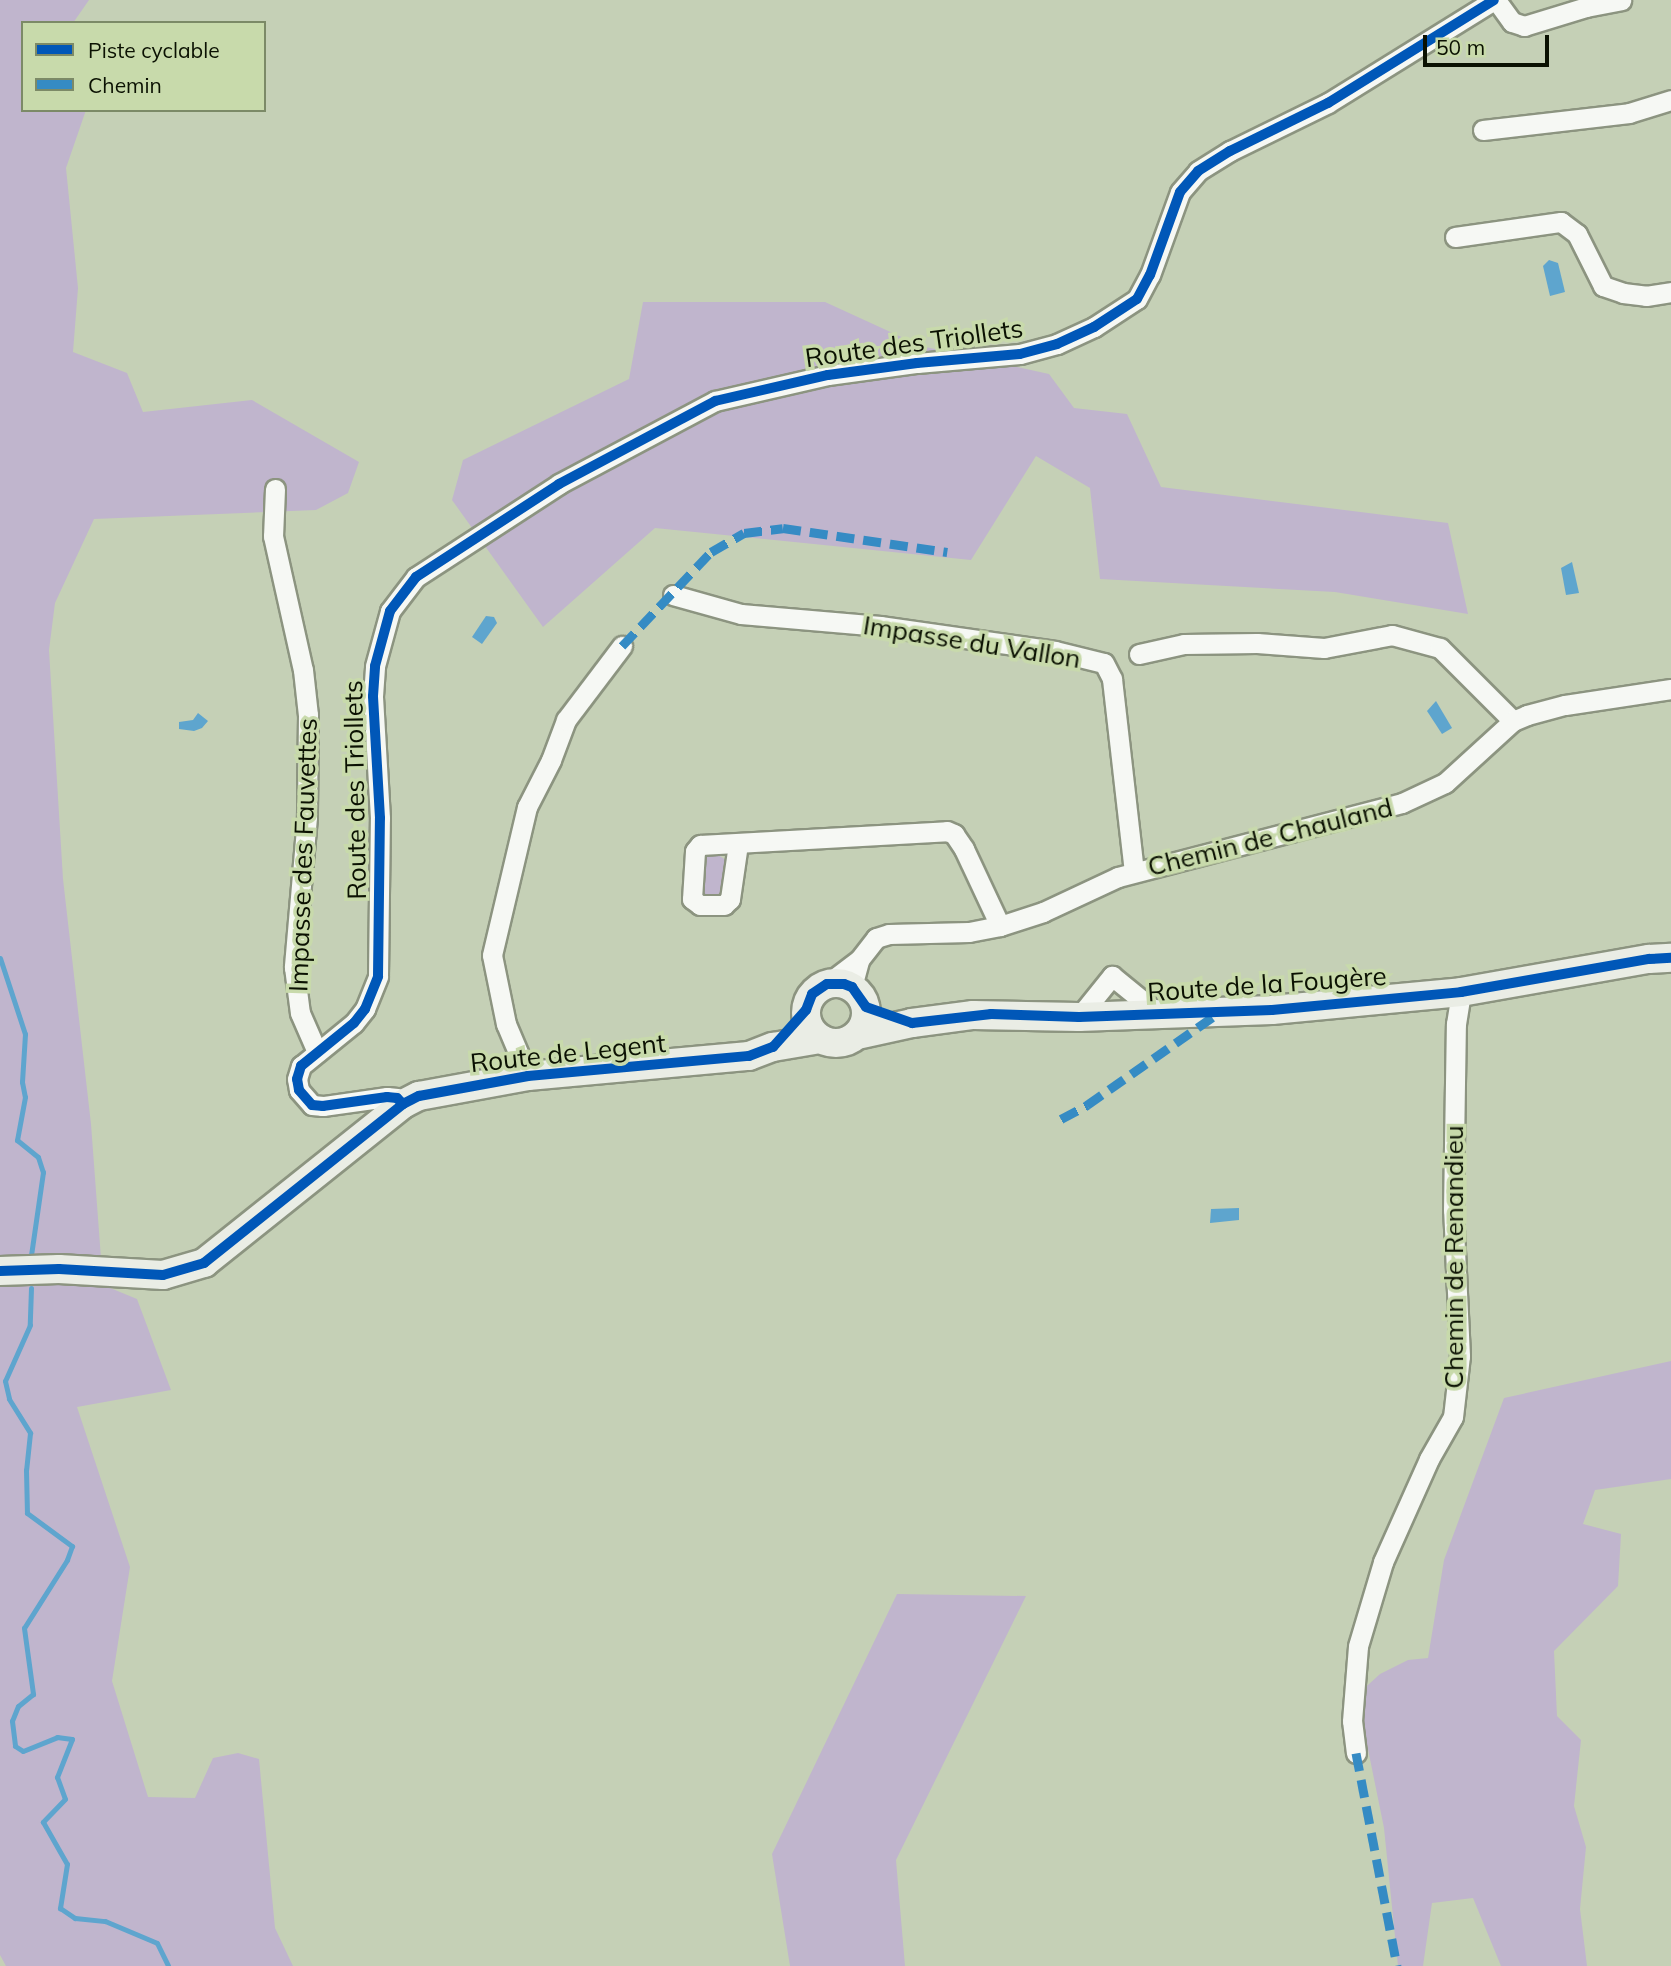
<!DOCTYPE html>
<html>
<head>
<meta charset="utf-8">
<style>
	body { margin:0 }
	#map { position:relative; width:1671px; height:1966px; overflow:hidden; background:#c5d0b6; font-family:Mulish,sans-serif }
	div>[style] { position:absolute }
	[style*='--x'] { left:calc(var(--x)*1px); top:calc(var(--y)*1px); width:calc(var(--w)*1px); rotate:calc(var(--a)*1deg) }
	.green>* { inset:0; background:#c0b5cd }
	.water>* { inset:0; background:#5ea5ce }
	.stream>* { height:5px; margin:-2.5px; padding:0 2.5px; transform-origin:2.5px; border-radius:2.5px; background:#5ea5ce }
	.roads { filter:drop-shadow(2px 0 #8c9480) drop-shadow(-2px 0 #8c9480) drop-shadow(0 2px #8c9480) drop-shadow(0 -2px #8c9480) }
	.street>* { height:19px; margin:-9.5px; padding:0 9.5px; transform-origin:9.5px; border-radius:9.5px; background:#f6f8f4 }
	.secondary>* { height:28px; margin:-14px; padding:0 14px; transform-origin:14px; border-radius:14px; background:#eaede5 }
	.secondary>.ring { margin:-14px; padding:0; box-sizing:content-box; background:none; border:28px solid #eaede5; border-radius:50% }
	.quiet>* { height:9px; margin-top:-4.5px; transform-origin:0; background:repeating-linear-gradient(90deg,#358bc4 0 18px,transparent 0 27px) }
	.cycleway>* { height:10px; margin:-5px; padding:0 5px; transform-origin:5px; border-radius:5px; background:#0057b8 }
	span { translate:-50% -50%; white-space:nowrap; text-align:center; line-height:1.15; -webkit-text-stroke:7px #c8daab; paint-order:stroke }
	.street-label { font-size:26px; color:#0b1102 }
	.legend { position:absolute; left:21px; top:21px; width:245px; height:91px; box-sizing:border-box; background:#c8daab; border:2px solid #7c8a67; margin:0; padding:9px 12px; list-style:none; font-size:21px; color:#0b1102 }
	.legend li { display:flex; align-items:center; gap:14px; height:35px }
	.legend b { width:35px; border:2px solid #7c8a67 }
	.scale { position:absolute; left:1423px; top:35px; width:126px; height:32px; box-sizing:border-box; border:4px solid #0b1102; border-top:0; padding-left:9px; font-size:21px; line-height:24px; white-space:nowrap; color:#0b1102; -webkit-text-stroke:5px #c8daab; paint-order:stroke }
</style>
</head>
<body>
<div id="map">
	<div class="green">
		<div style="clip-path:polygon(0 0,89px 0,73px 23px,23px 23px,23px 110px,86px 110px,66px 168px,78px 288px,73px 352px,127px 373px,143px 412px,252px 400px,359px 462px,348px 493px,316px 510px,94px 519px,55px 603px,49px 650px,63px 879px,91px 1124px,103px 1285px,137px 1299px,171px 1390px,77px 1407px,130px 1567px,112px 1681px,148px 1797px,195px 1798px,213px 1758px,238px 1753px,259px 1759px,275px 1928px,293px 1966px,6px 1966px,0 1955px)"></div>
		<div style="clip-path:polygon(643px 302px,825px 302px,921px 346px,1049px 374px,1074px 408px,1127px 414px,1161px 487px,1448px 523px,1468px 614px,1335px 592px,1100px 579px,1090px 488px,1036px 456px,971px 560px,655px 528px,543px 627px,452px 500px,463px 460px,629px 379px)"></div>
		<div style="clip-path:polygon(714px 852px,727px 861px,720px 893px,711px 898px,704px 896px,698px 890px,706px 855px)"></div>
		<div style="clip-path:polygon(1671px 1361px,1671px 1479px,1595px 1490px,1583px 1524px,1621px 1534px,1618px 1586px,1554px 1651px,1557px 1716px,1581px 1740px,1574px 1806px,1586px 1847px,1580px 1909px,1587px 1966px,1501px 1966px,1473px 1898px,1432px 1903px,1423px 1966px,1398px 1966px,1384px 1828px,1357px 1695px,1380px 1674px,1408px 1660px,1428px 1658px,1444px 1560px,1504px 1398px)"></div>
		<div style="clip-path:polygon(897px 1594px,1026px 1596px,896px 1860px,905px 1966px,790px 1966px,772px 1854px)"></div>
	</div>
	<div class="water">
		<div style="clip-path:polygon(1549px 260px,1558px 263px,1565px 292px,1550px 296px,1543px 266px)"></div>
		<div style="clip-path:polygon(1572px 562px,1579px 593px,1566px 595px,1561px 568px)"></div>
		<div style="clip-path:polygon(486px 616px,494px 617px,497px 623px,482px 644px,472px 637px)"></div>
		<div style="clip-path:polygon(1436px 701px,1452px 728px,1442px 734px,1427px 711px)"></div>
		<div style="clip-path:polygon(198px 713px,208px 721px,202px 728px,194px 731px,179px 729px,179px 722px,193px 720px)"></div>
		<div style="clip-path:polygon(1239px 1208px,1239px 1220px,1210px 1223px,1211px 1209px)"></div>
	</div>
	<div class="stream">
		<div style="--x:0;--y:958;--w:80;--a:71.8"></div>
		<div style="--x:25;--y:1034;--w:48;--a:93.6"></div>
		<div style="--x:22;--y:1082;--w:15;--a:79"></div>
		<div style="--x:25;--y:1097;--w:44;--a:100.5"></div>
		<div style="--x:17;--y:1140;--w:27;--a:39"></div>
		<div style="--x:38;--y:1157;--w:16;--a:72"></div>
		<div style="--x:43;--y:1172;--w:84;--a:98.2"></div>
		<div style="--x:31;--y:1288;--w:37;--a:92"></div>
		<div style="--x:30;--y:1325;--w:61;--a:114.1"></div>
		<div style="--x:5;--y:1381;--w:18;--a:77"></div>
		<div style="--x:9;--y:1399;--w:40;--a:58"></div>
		<div style="--x:30;--y:1433;--w:37;--a:96"></div>
		<div style="--x:26;--y:1470;--w:43;--a:88.7"></div>
		<div style="--x:27;--y:1513;--w:56;--a:36.3"></div>
		<div style="--x:72;--y:1546;--w:15;--a:110"></div>
		<div style="--x:67;--y:1560;--w:80;--a:122.3"></div>
		<div style="--x:24;--y:1628;--w:67;--a:82.2"></div>
		<div style="--x:33;--y:1694;--w:19;--a:141"></div>
		<div style="--x:18;--y:1706;--w:16;--a:112"></div>
		<div style="--x:12;--y:1721;--w:25;--a:83"></div>
		<div style="--x:15;--y:1746;--w:9;--a:32"></div>
		<div style="--x:23;--y:1751;--w:37;--a:-22"></div>
		<div style="--x:57;--y:1737;--w:15;--a:8"></div>
		<div style="--x:72;--y:1739;--w:41;--a:111.5"></div>
		<div style="--x:57;--y:1777;--w:23;--a:70"></div>
		<div style="--x:65;--y:1799;--w:32;--a:134"></div>
		<div style="--x:43;--y:1822;--w:48;--a:60.3"></div>
		<div style="--x:67;--y:1864;--w:45;--a:99"></div>
		<div style="--x:60;--y:1908;--w:18;--a:34"></div>
		<div style="--x:75;--y:1918;--w:30;--a:6"></div>
		<div style="--x:105;--y:1921;--w:56;--a:22.9"></div>
		<div style="--x:157;--y:1943;--w:25;--a:64"></div>
	</div>
	<div class="roads">
		<div class="street">
			<div style="--x:1496;--y:0;--w:27;--a:54"></div>
			<div style="--x:1512;--y:22;--w:13;--a:18"></div>
			<div style="--x:1524;--y:26;--w:65;--a:-17"></div>
			<div style="--x:1586;--y:7;--w:36;--a:-11"></div>
			<div style="--x:1483;--y:130;--w:147;--a:-6.6"></div>
			<div style="--x:1629;--y:113;--w:44;--a:-17.2"></div>
			<div style="--x:1455;--y:237;--w:107;--a:-8.1"></div>
			<div style="--x:1561;--y:222;--w:20;--a:37"></div>
			<div style="--x:1577;--y:234;--w:58;--a:63.4"></div>
			<div style="--x:1603;--y:286;--w:21;--a:19"></div>
			<div style="--x:1623;--y:293;--w:23;--a:7"></div>
			<div style="--x:1646;--y:296;--w:25;--a:-9"></div>
			<div style="--x:275;--y:489;--w:47;--a:92.4"></div>
			<div style="--x:273;--y:536;--w:137;--a:77.4"></div>
			<div style="--x:303;--y:670;--w:45;--a:83.7"></div>
			<div style="--x:308;--y:715;--w:102;--a:90.6"></div>
			<div style="--x:307;--y:817;--w:151;--a:95"></div>
			<div style="--x:294;--y:967;--w:46;--a:82.6"></div>
			<div style="--x:300;--y:1013;--w:43;--a:66.4"></div>
			<div style="--x:673;--y:595;--w:71;--a:15.6"></div>
			<div style="--x:741;--y:614;--w:140;--a:4.9"></div>
			<div style="--x:880;--y:626;--w:177;--a:8.1"></div>
			<div style="--x:1055;--y:651;--w:50;--a:13.8"></div>
			<div style="--x:1104;--y:663;--w:18;--a:63"></div>
			<div style="--x:1112;--y:679;--w:194;--a:83.5"></div>
			<div style="--x:1139;--y:654;--w:46;--a:-12.5"></div>
			<div style="--x:1184;--y:644;--w:73;--a:-0.8"></div>
			<div style="--x:1257;--y:643;--w:67;--a:4.3"></div>
			<div style="--x:1324;--y:648;--w:69;--a:-10.8"></div>
			<div style="--x:1392;--y:635;--w:50;--a:15.2"></div>
			<div style="--x:1440;--y:648;--w:103;--a:45"></div>
			<div style="--x:738;--y:844;--w:56;--a:98.3"></div>
			<div style="--x:730;--y:899;--w:8;--a:135"></div>
			<div style="--x:724;--y:905;--w:24;--a:180"></div>
			<div style="--x:700;--y:905;--w:10;--a:-143"></div>
			<div style="--x:692;--y:899;--w:48;--a:-86.4"></div>
			<div style="--x:695;--y:851;--w:8;--a:-50"></div>
			<div style="--x:700;--y:845;--w:247;--a:-3.2"></div>
			<div style="--x:947;--y:831;--w:8;--a:23"></div>
			<div style="--x:954;--y:834;--w:18;--a:56"></div>
			<div style="--x:964;--y:849;--w:85;--a:64.9"></div>
			<div style="--x:827;--y:984;--w:40;--a:-37"></div>
			<div style="--x:852;--y:987;--w:28;--a:-75"></div>
			<div style="--x:859;--y:960;--w:28;--a:-52"></div>
			<div style="--x:876;--y:938;--w:14;--a:-17"></div>
			<div style="--x:889;--y:934;--w:80;--a:-1.4"></div>
			<div style="--x:969;--y:932;--w:32;--a:-11"></div>
			<div style="--x:1000;--y:926;--w:45;--a:-18"></div>
			<div style="--x:1043;--y:912;--w:83;--a:-25"></div>
			<div style="--x:1118;--y:877;--w:293;--a:-14.6"></div>
			<div style="--x:1402;--y:803;--w:47;--a:-24.9"></div>
			<div style="--x:1445;--y:783;--w:92;--a:-42.4"></div>
			<div style="--x:1513;--y:721;--w:15;--a:-23"></div>
			<div style="--x:1527;--y:715;--w:39;--a:-15"></div>
			<div style="--x:1565;--y:705;--w:107;--a:-8.6"></div>
			<div style="--x:1079;--y:1017;--w:53;--a:-51.2"></div>
			<div style="--x:1112;--y:976;--w:60;--a:39"></div>
			<div style="--x:528;--y:1076;--w:56;--a:-112.9"></div>
			<div style="--x:506;--y:1024;--w:70;--a:-101.5"></div>
			<div style="--x:492;--y:955;--w:152;--a:-76.7"></div>
			<div style="--x:527;--y:807;--w:53;--a:-62.9"></div>
			<div style="--x:551;--y:760;--w:43;--a:-69.4"></div>
			<div style="--x:566;--y:720;--w:93;--a:-52.9"></div>
			<div style="--x:403;--y:1104;--w:8;--a:-135"></div>
			<div style="--x:397;--y:1098;--w:10;--a:-174"></div>
			<div style="--x:387;--y:1097;--w:65;--a:172"></div>
			<div style="--x:323;--y:1106;--w:11;--a:-175"></div>
			<div style="--x:312;--y:1105;--w:20;--a:-131"></div>
			<div style="--x:299;--y:1090;--w:11;--a:-100"></div>
			<div style="--x:297;--y:1079;--w:14;--a:-73"></div>
			<div style="--x:301;--y:1066;--w:68;--a:-39.1"></div>
			<div style="--x:354;--y:1023;--w:18;--a:-52"></div>
			<div style="--x:365;--y:1009;--w:35;--a:-68"></div>
			<div style="--x:378;--y:976;--w:158;--a:-89.3"></div>
			<div style="--x:380;--y:818;--w:122;--a:-93.3"></div>
			<div style="--x:373;--y:696;--w:30;--a:-86"></div>
			<div style="--x:375;--y:666;--w:57;--a:-74.7"></div>
			<div style="--x:390;--y:611;--w:43;--a:-52.6"></div>
			<div style="--x:416;--y:577;--w:171;--a:-33"></div>
			<div style="--x:559;--y:484;--w:177;--a:-28"></div>
			<div style="--x:715;--y:401;--w:116;--a:-13"></div>
			<div style="--x:828;--y:375;--w:90;--a:-7.7"></div>
			<div style="--x:917;--y:363;--w:103;--a:-5"></div>
			<div style="--x:1020;--y:354;--w:38;--a:-15"></div>
			<div style="--x:1057;--y:344;--w:41;--a:-24.7"></div>
			<div style="--x:1094;--y:327;--w:51;--a:-33.1"></div>
			<div style="--x:1137;--y:299;--w:27;--a:-62"></div>
			<div style="--x:1150;--y:275;--w:88;--a:-70.1"></div>
			<div style="--x:1180;--y:192;--w:28;--a:-49"></div>
			<div style="--x:1198;--y:171;--w:38;--a:-32"></div>
			<div style="--x:1230;--y:151;--w:109;--a:-26.1"></div>
			<div style="--x:1328;--y:103;--w:195;--a:-31.8"></div>
			<div style="--x:1356;--y:1753;--w:32;--a:-97"></div>
			<div style="--x:1352;--y:1721;--w:75;--a:-85.4"></div>
			<div style="--x:1358;--y:1646;--w:88;--a:-73.4"></div>
			<div style="--x:1383;--y:1562;--w:113;--a:-65.9"></div>
			<div style="--x:1429;--y:1459;--w:48;--a:-60.3"></div>
			<div style="--x:1453;--y:1417;--w:61;--a:-83.5"></div>
			<div style="--x:1460;--y:1356;--w:146;--a:-92.7"></div>
			<div style="--x:1453;--y:1210;--w:186;--a:-89.1"></div>
			<div style="--x:1456;--y:1024;--w:32;--a:-81"></div>
		</div>
		<div class="secondary">
			<div class="ring" style="left:806px;top:983px;width:32px;height:32px"></div>
			<div style="--x:857;--y:1035;--w:56;--a:-12.3"></div>
			<div style="--x:912;--y:1023;--w:62;--a:-7.5"></div>
			<div style="--x:973;--y:1015;--w:106;--a:1.1"></div>
			<div style="--x:1079;--y:1017;--w:193;--a:-2.1"></div>
			<div style="--x:1272;--y:1010;--w:190;--a:-5.4"></div>
			<div style="--x:1461;--y:992;--w:191;--a:-10"></div>
			<div style="--x:1649;--y:959;--w:22;--a:-3"></div>
			<div style="--x:0;--y:1271;--w:59;--a:-1.9"></div>
			<div style="--x:59;--y:1269;--w:104;--a:3.3"></div>
			<div style="--x:163;--y:1275;--w:43;--a:-16.3"></div>
			<div style="--x:204;--y:1263;--w:255;--a:-38.6"></div>
			<div style="--x:403;--y:1104;--w:18;--a:-27"></div>
			<div style="--x:419;--y:1096;--w:111;--a:-10.4"></div>
			<div style="--x:528;--y:1076;--w:222;--a:-5.2"></div>
			<div style="--x:749;--y:1056;--w:26;--a:-21"></div>
			<div style="--x:773;--y:1047;--w:48;--a:-9.7"></div>
		</div>
	</div>
	<div class="quiet">
		<div style="--x:622;--y:646;--w:129;--a:-46.6"></div>
		<div style="--x:711;--y:552;--w:38;--a:-30"></div>
		<div style="--x:744;--y:533;--w:39;--a:-7"></div>
		<div style="--x:783;--y:528;--w:166;--a:8.3"></div>
		<div style="--x:1061;--y:1119;--w:30;--a:-28"></div>
		<div style="--x:1087;--y:1105;--w:159;--a:-35"></div>
		<div style="--x:1356;--y:1753;--w:217;--a:79.1"></div>
	</div>
	<div class="cycleway">
		<div style="--x:403;--y:1104;--w:8;--a:-135"></div>
		<div style="--x:397;--y:1098;--w:10;--a:-174"></div>
		<div style="--x:387;--y:1097;--w:65;--a:172"></div>
		<div style="--x:323;--y:1106;--w:11;--a:-175"></div>
		<div style="--x:312;--y:1105;--w:20;--a:-131"></div>
		<div style="--x:299;--y:1090;--w:11;--a:-100"></div>
		<div style="--x:297;--y:1079;--w:14;--a:-73"></div>
		<div style="--x:301;--y:1066;--w:68;--a:-39.1"></div>
		<div style="--x:354;--y:1023;--w:18;--a:-52"></div>
		<div style="--x:365;--y:1009;--w:35;--a:-68"></div>
		<div style="--x:378;--y:976;--w:158;--a:-89.3"></div>
		<div style="--x:380;--y:818;--w:122;--a:-93.3"></div>
		<div style="--x:373;--y:696;--w:30;--a:-86"></div>
		<div style="--x:375;--y:666;--w:57;--a:-74.7"></div>
		<div style="--x:390;--y:611;--w:43;--a:-52.6"></div>
		<div style="--x:416;--y:577;--w:171;--a:-33"></div>
		<div style="--x:559;--y:484;--w:177;--a:-28"></div>
		<div style="--x:715;--y:401;--w:116;--a:-13"></div>
		<div style="--x:828;--y:375;--w:90;--a:-7.7"></div>
		<div style="--x:917;--y:363;--w:103;--a:-5"></div>
		<div style="--x:1020;--y:354;--w:38;--a:-15"></div>
		<div style="--x:1057;--y:344;--w:41;--a:-24.7"></div>
		<div style="--x:1094;--y:327;--w:51;--a:-33.1"></div>
		<div style="--x:1137;--y:299;--w:27;--a:-62"></div>
		<div style="--x:1150;--y:275;--w:88;--a:-70.1"></div>
		<div style="--x:1180;--y:192;--w:28;--a:-49"></div>
		<div style="--x:1198;--y:171;--w:38;--a:-32"></div>
		<div style="--x:1230;--y:151;--w:109;--a:-26.1"></div>
		<div style="--x:1328;--y:103;--w:195;--a:-31.8"></div>
		<div style="--x:0;--y:1271;--w:59;--a:-1.9"></div>
		<div style="--x:59;--y:1269;--w:104;--a:3.3"></div>
		<div style="--x:163;--y:1275;--w:43;--a:-16.3"></div>
		<div style="--x:204;--y:1263;--w:255;--a:-38.6"></div>
		<div style="--x:403;--y:1104;--w:18;--a:-27"></div>
		<div style="--x:419;--y:1096;--w:111;--a:-10.4"></div>
		<div style="--x:528;--y:1076;--w:222;--a:-5.2"></div>
		<div style="--x:749;--y:1056;--w:26;--a:-21"></div>
		<div style="--x:773;--y:1047;--w:50;--a:-48.3"></div>
		<div style="--x:806;--y:1010;--w:17;--a:-69"></div>
		<div style="--x:812;--y:994;--w:18;--a:-34"></div>
		<div style="--x:827;--y:984;--w:17;--a:0"></div>
		<div style="--x:844;--y:984;--w:9;--a:21"></div>
		<div style="--x:852;--y:987;--w:24;--a:55"></div>
		<div style="--x:866;--y:1007;--w:49;--a:19.2"></div>
		<div style="--x:912;--y:1023;--w:80;--a:-6.5"></div>
		<div style="--x:991;--y:1014;--w:88;--a:2"></div>
		<div style="--x:1079;--y:1017;--w:193;--a:-2.1"></div>
		<div style="--x:1272;--y:1010;--w:190;--a:-5.4"></div>
		<div style="--x:1461;--y:992;--w:191;--a:-10"></div>
		<div style="--x:1649;--y:959;--w:22;--a:-3"></div>
	</div>
	<div class="street-label">
		<span style="left:914px;top:343px;rotate:-8deg">Route des Triollets</span>
		<span style="left:972px;top:642px;rotate:9deg">Impasse du Vallon</span>
		<span style="left:355px;top:790px;rotate:-91deg">Route des Triollets</span>
		<span style="left:1270px;top:837px;rotate:-14deg">Chemin de Chauland</span>
		<span style="left:303px;top:855px;rotate:-88deg">Impasse des Fauvettes</span>
		<span style="left:1267px;top:984px;rotate:-4deg">Route de la Fougère</span>
		<span style="left:568px;top:1053px;rotate:-6deg">Route de Legent</span>
		<span style="left:1454px;top:1257px;rotate:-90deg">Chemin de Renandieu</span>
	</div>
	<ul class="legend">
	<li><b style="height:9px;background:#0057b8"></b>Piste cyclable</li>
	<li><b style="height:9px;background:#358bc4"></b>Chemin</li>
	</ul>
	<div class="scale">50 m</div>
</div>
</body>
</html>
